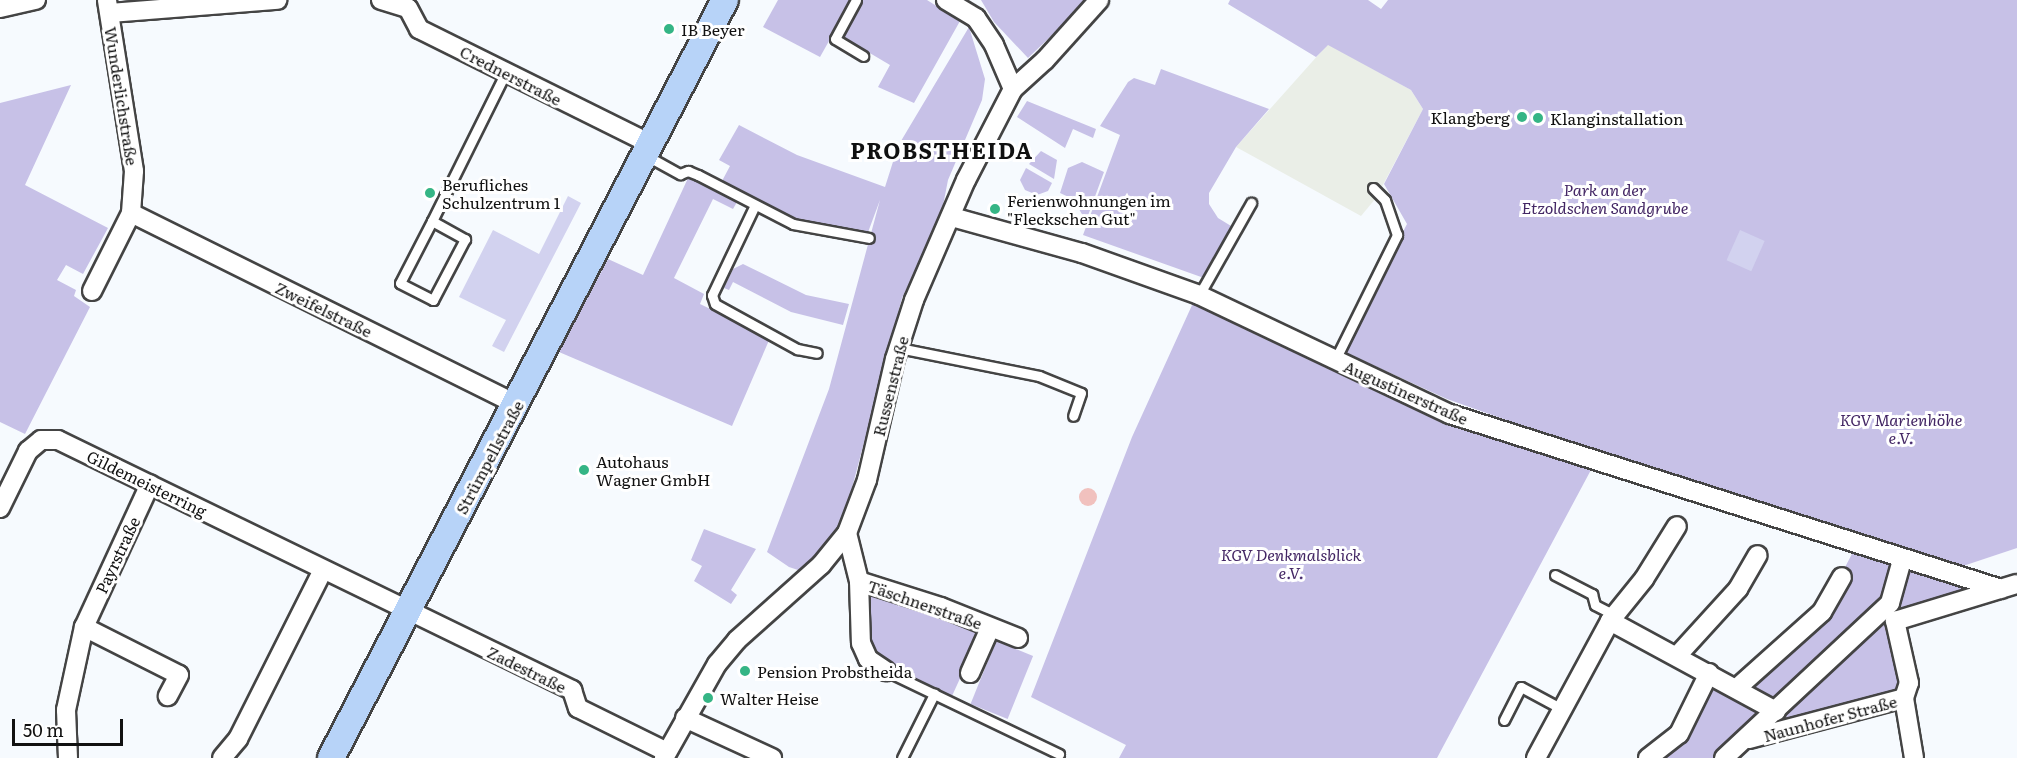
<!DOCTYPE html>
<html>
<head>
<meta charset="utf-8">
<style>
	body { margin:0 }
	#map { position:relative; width:2017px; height:758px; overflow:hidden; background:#f6fafe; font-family:Literata,serif }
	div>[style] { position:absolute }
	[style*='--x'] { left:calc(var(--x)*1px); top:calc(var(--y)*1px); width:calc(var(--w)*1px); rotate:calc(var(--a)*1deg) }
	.industrial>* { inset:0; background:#eaeee7 }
	.green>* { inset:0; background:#c7c1e7; transform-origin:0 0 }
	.pitch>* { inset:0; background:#d2d2ef; transform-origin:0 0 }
	.water>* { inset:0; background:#f1c1be }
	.round { border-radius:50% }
	.roads { filter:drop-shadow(2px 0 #444) drop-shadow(-2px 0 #444) drop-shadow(0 2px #444) drop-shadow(0 -2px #444) }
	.lane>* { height:9px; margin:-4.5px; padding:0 4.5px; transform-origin:4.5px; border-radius:4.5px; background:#fff }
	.street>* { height:18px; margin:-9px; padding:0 9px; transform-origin:9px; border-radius:9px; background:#fff }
	.secondary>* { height:26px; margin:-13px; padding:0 13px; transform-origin:13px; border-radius:13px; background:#b7d3f8 }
	.dots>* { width:16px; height:16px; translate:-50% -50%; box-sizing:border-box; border:3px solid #fff; border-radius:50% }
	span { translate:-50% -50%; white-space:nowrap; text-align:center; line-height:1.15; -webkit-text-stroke:6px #fff; paint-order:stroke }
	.poi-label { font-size:16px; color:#111 }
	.left { translate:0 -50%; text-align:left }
	.right { translate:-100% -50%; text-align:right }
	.street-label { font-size:16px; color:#111 }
	.park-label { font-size:16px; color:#432664; font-style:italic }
	.district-label { font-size:22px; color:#111; font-weight:700; letter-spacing:1.5px }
	.scale { position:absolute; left:12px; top:719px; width:111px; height:27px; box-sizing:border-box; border:3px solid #111; border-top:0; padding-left:8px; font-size:18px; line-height:21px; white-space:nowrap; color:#111; -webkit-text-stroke:4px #fff; paint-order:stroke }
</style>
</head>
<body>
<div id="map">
	<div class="industrial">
		<div style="clip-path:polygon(1328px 44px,1411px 90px,1423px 109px,1376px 198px,1361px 216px,1236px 147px)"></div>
	</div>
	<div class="green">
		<div style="clip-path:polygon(778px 0,852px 0,820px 57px,763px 27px)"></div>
		<div style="clip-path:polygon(863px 0,927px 0,960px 21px,914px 103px,878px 87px,890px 65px,841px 36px)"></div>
		<div style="clip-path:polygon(981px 0,1089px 0,1028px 58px,994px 22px)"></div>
		<div style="clip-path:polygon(1230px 0,1368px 0,1381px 9px,1388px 0,2017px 0,2017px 548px,1960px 567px,1600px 453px,1447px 399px,1342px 351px,1407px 224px,1384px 184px,1423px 109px,1411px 90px,1328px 45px,1316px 57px,1228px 4px)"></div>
		<div style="clip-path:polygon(969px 27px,985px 79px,982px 100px,948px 180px,940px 221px,902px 298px,847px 507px,837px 530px,815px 560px,801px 571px,789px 567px,767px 552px,829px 389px,880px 200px,867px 235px,794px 220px,722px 181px,730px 166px,719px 160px,739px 125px,797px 155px,885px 187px,898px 146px)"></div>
		<div style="clip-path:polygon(1161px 69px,1269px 109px,1236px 147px,1209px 193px,1209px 204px,1218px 218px,1236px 229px,1204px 278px,1083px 235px,1120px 135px,1100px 126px,1128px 82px,1134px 78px,1155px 85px)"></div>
		<div style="clip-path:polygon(71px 85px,25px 185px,108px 228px,83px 274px,66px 265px,57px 280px,76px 290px,74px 296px,90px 307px,25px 434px,0 422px,0 103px)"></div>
		<div style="clip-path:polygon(1027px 101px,1096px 129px,1093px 138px,1073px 129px,1065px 148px,1017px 117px)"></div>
		<div style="clip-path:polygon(1041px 151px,1057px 160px,1054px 179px,1029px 164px)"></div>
		<div style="clip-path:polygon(1082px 162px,1104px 172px,1086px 221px,1073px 199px,1060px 193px,1068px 168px)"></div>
		<div style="clip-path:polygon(1026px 168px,1052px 183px,1048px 191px,1037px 195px,1025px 190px,1020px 180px)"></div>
		<div style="clip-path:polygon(689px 176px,737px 202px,733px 209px,713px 199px,674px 278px,704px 294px,700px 304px,770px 338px,732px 426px,559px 352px,608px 259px,643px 275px)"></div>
		<div style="clip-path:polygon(743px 264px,806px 295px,849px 304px,843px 325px,791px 312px,733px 282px,729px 290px,724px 288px,733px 269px)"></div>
		<div style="clip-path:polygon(1193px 303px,1447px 422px,1592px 468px,1437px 758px,1119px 758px,1126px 745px,1031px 697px,1132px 437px)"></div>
		<div style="clip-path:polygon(704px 529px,756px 549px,731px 590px,737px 595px,731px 604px,694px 581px,702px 566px,691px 560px)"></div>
		<div style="clip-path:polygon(1856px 546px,2001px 589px,1895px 621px,1904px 698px,1746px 740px,1724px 758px,1648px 758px,1679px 734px,1709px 673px,1737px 688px,1822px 612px)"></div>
		<div style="clip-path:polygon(869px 592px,982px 630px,952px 696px,888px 669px,871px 651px)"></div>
		<div style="left:996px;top:641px;width:40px;height:68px;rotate:22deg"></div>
	</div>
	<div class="pitch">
		<div style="clip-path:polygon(568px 196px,581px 203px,504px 352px,492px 346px,506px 320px,459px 297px,493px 230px,539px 254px)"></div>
		<div style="left:1740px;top:230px;width:27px;height:33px;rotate:24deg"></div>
	</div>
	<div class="water">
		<div class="round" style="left:1079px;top:488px;width:18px;height:18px"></div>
	</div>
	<div class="roads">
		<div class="lane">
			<div style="--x:856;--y:0;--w:44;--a:118.3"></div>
			<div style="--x:835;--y:39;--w:33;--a:31"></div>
			<div style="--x:647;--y:156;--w:38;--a:29"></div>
			<div style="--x:680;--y:174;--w:9;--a:-21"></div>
			<div style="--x:688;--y:171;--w:11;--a:22"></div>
			<div style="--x:698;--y:175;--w:107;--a:27.3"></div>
			<div style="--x:793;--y:224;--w:77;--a:10.4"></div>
			<div style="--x:755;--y:205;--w:100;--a:115.5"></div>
			<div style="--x:712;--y:295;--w:9;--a:72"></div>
			<div style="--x:715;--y:304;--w:94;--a:28.8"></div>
			<div style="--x:797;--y:349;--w:20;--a:11"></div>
			<div style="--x:432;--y:221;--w:38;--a:29"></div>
			<div style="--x:465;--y:239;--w:69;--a:117.7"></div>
			<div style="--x:433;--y:300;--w:37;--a:-153"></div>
			<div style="--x:400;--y:283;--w:70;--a:-62.7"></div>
			<div style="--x:432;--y:221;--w:166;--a:-63.6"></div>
			<div style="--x:1199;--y:295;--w:106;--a:-60.5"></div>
			<div style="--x:899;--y:348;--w:143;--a:11.3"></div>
			<div style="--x:1039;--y:376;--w:45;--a:22"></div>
			<div style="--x:1081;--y:393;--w:24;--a:109"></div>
			<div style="--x:1335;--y:360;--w:140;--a:-63.6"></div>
			<div style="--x:1397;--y:235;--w:37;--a:-109"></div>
			<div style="--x:1385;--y:200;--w:17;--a:-135"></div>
			<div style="--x:1555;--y:575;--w:42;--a:27.2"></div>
			<div style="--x:1592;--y:594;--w:11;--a:75"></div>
			<div style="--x:1595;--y:605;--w:22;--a:27"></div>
			<div style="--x:886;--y:671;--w:192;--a:25.6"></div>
			<div style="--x:1504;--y:720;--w:37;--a:-63"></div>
			<div style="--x:1521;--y:687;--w:47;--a:28.2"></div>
			<div style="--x:902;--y:758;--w:72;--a:-63.4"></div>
		</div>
		<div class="street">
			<div style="--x:381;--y:0;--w:28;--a:17"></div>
			<div style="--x:408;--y:8;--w:24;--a:62"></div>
			<div style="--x:419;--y:29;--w:259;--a:26.4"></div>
			<div style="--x:946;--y:0;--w:35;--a:31"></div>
			<div style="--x:976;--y:18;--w:32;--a:56"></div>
			<div style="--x:994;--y:45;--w:48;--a:66.6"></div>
			<div style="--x:0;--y:8;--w:37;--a:-13"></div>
			<div style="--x:110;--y:13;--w:168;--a:-4.5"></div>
			<div style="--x:131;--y:213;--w:431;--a:26.4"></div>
			<div style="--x:952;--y:217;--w:135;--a:15.5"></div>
			<div style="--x:1082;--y:253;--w:124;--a:19.7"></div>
			<div style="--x:1199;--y:295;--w:278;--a:25.4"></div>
			<div style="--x:1450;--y:414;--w:578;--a:17.62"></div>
			<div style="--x:92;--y:291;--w:87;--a:-63.4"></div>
			<div style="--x:131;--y:213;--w:42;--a:-85.9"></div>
			<div style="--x:134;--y:171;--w:173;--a:-99"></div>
			<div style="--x:0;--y:508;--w:64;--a:-63.8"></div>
			<div style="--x:28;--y:451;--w:17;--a:-40"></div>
			<div style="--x:41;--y:440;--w:17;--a:0"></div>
			<div style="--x:58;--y:440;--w:572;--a:25.94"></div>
			<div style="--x:572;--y:690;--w:19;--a:72"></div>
			<div style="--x:578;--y:708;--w:99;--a:26.3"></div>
			<div style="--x:847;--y:533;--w:49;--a:76"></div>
			<div style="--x:859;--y:581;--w:62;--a:88.2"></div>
			<div style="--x:861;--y:643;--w:17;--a:66"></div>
			<div style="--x:868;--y:659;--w:22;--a:34"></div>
			<div style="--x:859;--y:581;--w:86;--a:17.6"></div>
			<div style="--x:941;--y:607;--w:83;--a:21.9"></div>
			<div style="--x:1610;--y:621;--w:189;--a:28.5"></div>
			<div style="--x:84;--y:627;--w:106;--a:26.8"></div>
			<div style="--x:179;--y:675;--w:24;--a:118"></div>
			<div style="--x:1677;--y:656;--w:91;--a:-47.7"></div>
			<div style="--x:1738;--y:589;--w:39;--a:-60"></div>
			<div style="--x:970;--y:673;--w:49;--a:-66"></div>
			<div style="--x:1737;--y:688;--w:114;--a:-41.8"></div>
			<div style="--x:1822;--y:612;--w:40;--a:-60.3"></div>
			<div style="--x:685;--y:718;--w:96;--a:24.7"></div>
			<div style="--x:1749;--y:739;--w:160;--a:-14.8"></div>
			<div style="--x:68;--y:758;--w:48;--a:-92.4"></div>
			<div style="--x:66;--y:710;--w:85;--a:-77.8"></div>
			<div style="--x:84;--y:627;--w:157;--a:-65.2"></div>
			<div style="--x:222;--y:758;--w:25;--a:-50"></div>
			<div style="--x:238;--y:739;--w:189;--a:-63.3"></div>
			<div style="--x:664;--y:758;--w:108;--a:-60.6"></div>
			<div style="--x:717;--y:664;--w:31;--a:-50"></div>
			<div style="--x:737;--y:640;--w:113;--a:-41.8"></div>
			<div style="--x:821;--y:565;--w:41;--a:-50.9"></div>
			<div style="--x:847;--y:533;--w:57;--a:-69.3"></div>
			<div style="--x:867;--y:480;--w:124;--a:-77"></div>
			<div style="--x:895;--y:359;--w:62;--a:-72.1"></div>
			<div style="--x:914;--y:300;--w:131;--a:-66.6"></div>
			<div style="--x:966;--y:180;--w:102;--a:-62.7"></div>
			<div style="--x:1013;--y:89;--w:43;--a:-42.2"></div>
			<div style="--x:1045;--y:60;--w:81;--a:-48"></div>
			<div style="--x:1536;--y:758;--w:156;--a:-61.6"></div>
			<div style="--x:1610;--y:621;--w:54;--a:-51"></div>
			<div style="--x:1644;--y:579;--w:62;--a:-58.1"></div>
			<div style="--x:1648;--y:758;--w:39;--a:-38"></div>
			<div style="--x:1679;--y:734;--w:68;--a:-63.8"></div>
			<div style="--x:1724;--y:758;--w:227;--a:-43"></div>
			<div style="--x:1890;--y:603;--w:45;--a:-74.4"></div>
			<div style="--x:1914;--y:758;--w:61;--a:-99.5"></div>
			<div style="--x:1904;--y:698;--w:16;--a:-72"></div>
			<div style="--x:1909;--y:683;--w:64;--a:-102.7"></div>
			<div style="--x:1895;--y:621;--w:127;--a:-16.9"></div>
		</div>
		<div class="secondary">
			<div style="--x:331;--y:758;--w:854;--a:-62.54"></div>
		</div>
	</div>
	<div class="dots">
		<div style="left:669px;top:29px;background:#35b585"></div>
		<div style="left:1522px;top:117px;background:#35b585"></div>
		<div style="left:1538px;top:118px;background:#35b585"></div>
		<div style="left:430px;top:193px;background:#35b585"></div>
		<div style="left:995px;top:209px;background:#35b585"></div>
		<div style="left:584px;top:470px;background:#35b585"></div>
		<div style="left:745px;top:671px;background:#35b585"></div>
		<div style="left:708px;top:698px;background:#35b585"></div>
	</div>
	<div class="poi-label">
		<span class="left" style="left:681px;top:29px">IB Beyer</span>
		<span class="right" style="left:1510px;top:117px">Klangberg</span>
		<span class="left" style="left:1550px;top:118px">Klanginstallation</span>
		<span class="left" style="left:442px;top:193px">Berufliches<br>Schulzentrum 1</span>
		<span class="left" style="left:1007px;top:209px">Ferienwohnungen im<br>"Fleckschen Gut"</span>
		<span class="left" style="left:596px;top:470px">Autohaus<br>Wagner GmbH</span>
		<span class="left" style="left:757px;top:671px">Pension Probstheida</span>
		<span class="left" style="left:720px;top:698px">Walter Heise</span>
	</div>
	<div class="street-label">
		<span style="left:511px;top:75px;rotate:27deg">Crednerstraße</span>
		<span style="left:122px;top:96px;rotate:81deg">Wunderlichstraße</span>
		<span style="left:324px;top:309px;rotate:26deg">Zweifelstraße</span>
		<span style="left:890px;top:386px;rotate:-76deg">Russenstraße</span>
		<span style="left:1406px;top:392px;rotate:24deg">Augustinerstraße</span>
		<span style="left:489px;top:457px;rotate:-62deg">Strümpellstraße</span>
		<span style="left:147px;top:483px;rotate:26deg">Gildemeisterring</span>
		<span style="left:117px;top:555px;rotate:-65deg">Payrstraße</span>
		<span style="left:925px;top:604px;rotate:19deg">Täschnerstraße</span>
		<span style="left:527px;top:669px;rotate:26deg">Zadestraße</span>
		<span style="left:1830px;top:718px;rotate:-15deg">Naunhofer Straße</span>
	</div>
	<div class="park-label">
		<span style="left:1605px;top:198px">Park an der<br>Etzoldschen Sandgrube</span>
		<span style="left:1901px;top:428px">KGV Marienhöhe<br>e.V.</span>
		<span style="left:1291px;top:563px">KGV Denkmalsblick<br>e.V.</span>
	</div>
	<div class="district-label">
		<span style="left:942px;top:150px">PROBSTHEIDA</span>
	</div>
	<div class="scale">50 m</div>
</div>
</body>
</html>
